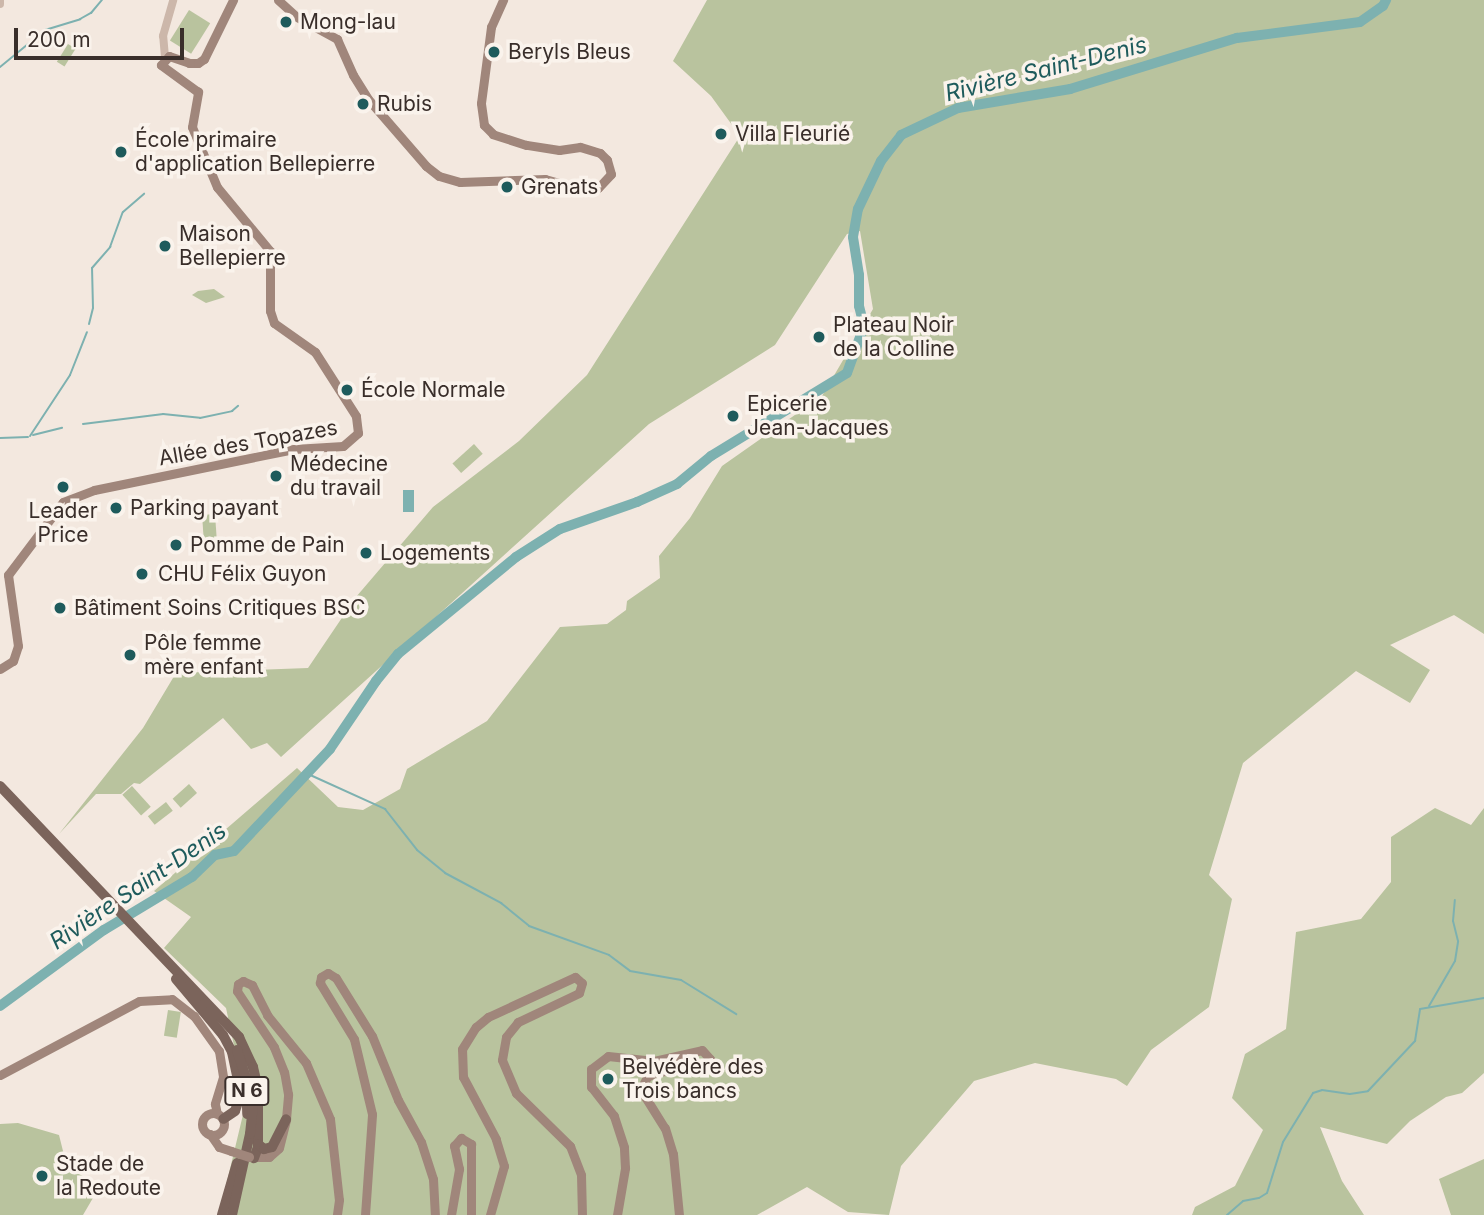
<!DOCTYPE html>
<html>
<head>
<meta charset="utf-8">
<style>
	body { margin:0 }
	#map { position:relative; width:1484px; height:1215px; overflow:hidden; background:#f3e8df; font-family:Inter,sans-serif }
	div>[style] { position:absolute }
	[style*='--x'] { left:calc(var(--x)*1px); top:calc(var(--y)*1px); width:calc(var(--w)*1px); rotate:calc(var(--a)*1deg) }
	.green>* { inset:0; background:#b9c39e; transform-origin:0 0 }
	.water>* { inset:0; background:#7db1b0; transform-origin:0 0 }
	.stream>* { height:2px; margin:-1px; padding:0 1px; transform-origin:1px; border-radius:1px; background:#7db1b0 }
	.river>* { height:10px; margin:-5px; padding:0 5px; transform-origin:5px; border-radius:5px; background:#7db1b0 }
	.tertiary>* { height:8px; margin:-4px; padding:0 4px; transform-origin:4px; border-radius:4px; background:#ccb7aa }
	.secondary>* { height:9px; margin:-4.5px; padding:0 4.5px; transform-origin:4.5px; border-radius:4.5px; background:#a0867b }
	.secondary>.ring { margin:-4.5px; padding:0; box-sizing:content-box; background:none; border:9px solid #a0867b; border-radius:50% }
	.primary>* { height:10px; margin:-5px; padding:0 5px; transform-origin:5px; border-radius:5px; background:#7b645b }
	.secondary-bridge>* { height:9px; margin:-4.5px; padding:0 4.5px; transform-origin:4.5px; border-radius:4.5px; background:#a0867b }
	.dots>* { width:19px; height:19px; translate:-50% -50%; box-sizing:border-box; border:4px solid #faf3ec; border-radius:50% }
	span { translate:-50% -50%; white-space:nowrap; text-align:center; line-height:1.15; -webkit-text-stroke:7px #faf3ec; paint-order:stroke }
	.shield-label span { padding:2px 5px; background:#faf3ec; border:2px solid; border-radius:5px; -webkit-text-stroke-width:0 }
	.shield-label { font-size:19px; color:#392e2a; font-weight:700 }
	.poi-label { font-size:21px; color:#392e2a }
	.left { translate:0 -50%; text-align:left }
	.street-label { font-size:21px; color:#392e2a }
	.water-label { font-size:23px; color:#1e5b5c; font-style:italic }
	.scale { position:absolute; left:14px; top:28px; width:170px; height:32px; box-sizing:border-box; border:4px solid #392e2a; border-top:0; padding-left:9px; font-size:21px; line-height:24px; white-space:nowrap; color:#392e2a; -webkit-text-stroke:5px #faf3ec; paint-order:stroke }
</style>
</head>
<body>
<div id="map">
	<div class="green">
		<div style="clip-path:polygon(707px 0,1484px 0,1484px 634px,1454px 615px,1390px 645px,1430px 670px,1410px 703px,1356px 671px,1243px 763px,1209px 875px,1232px 899px,1209px 1007px,1151px 1050px,1127px 1086px,1116px 1079px,1035px 1063px,974px 1081px,901px 1166px,889px 1215px,848px 1212px,807px 1187px,757px 1215px,219px 1215px,246px 1102px,226px 1008px,164px 948px,191px 917px,154px 891px,297px 768px,338px 807px,363px 810px,400px 789px,407px 769px,487px 721px,560px 627px,607px 624px,626px 610px,627px 601px,660px 578px,659px 556px,690px 518px,722px 466px,822px 396px,873px 309px,860px 231px,847px 234px,775px 345px,649px 424px,281px 757px,267px 743px,251px 749px,223px 718px,140px 784px,134px 783px,121px 794px,96px 794px,59px 834px,143px 728px,176px 673px,308px 668px,356px 597px,433px 507px,519px 441px,587px 375px,740px 136px,711px 96px,673px 61px)"></div>
		<div style="left:189px;top:10px;width:25px;height:36px;rotate:32deg"></div>
		<div style="left:68px;top:44px;width:9px;height:21px;rotate:32deg"></div>
		<div style="clip-path:polygon(214px 289px,225px 297px,206px 303px,192px 295px,198px 291px)"></div>
		<div style="left:474px;top:444px;width:13px;height:29px;rotate:48deg"></div>
		<div style="left:215px;top:514px;width:30px;height:13px;rotate:86deg"></div>
		<div style="left:189px;top:784px;width:12px;height:22px;rotate:48deg"></div>
		<div style="left:132px;top:786px;width:28px;height:13px;rotate:48deg"></div>
		<div style="left:166px;top:802px;width:11px;height:23px;rotate:52deg"></div>
		<div style="clip-path:polygon(1435px 808px,1471px 825px,1484px 808px,1484px 1073px,1462px 1093px,1446px 1097px,1410px 1121px,1387px 1144px,1320px 1127px,1342px 1181px,1364px 1215px,1192px 1215px,1195px 1207px,1235px 1186px,1263px 1130px,1232px 1098px,1245px 1054px,1286px 1029px,1296px 932px,1361px 919px,1391px 882px,1391px 837px)"></div>
		<div style="left:168px;top:1010px;width:13px;height:26px;rotate:9deg"></div>
		<div style="clip-path:polygon(18px 1123px,59px 1135px,67px 1167px,100px 1186px,83px 1215px,0 1215px,0 1124px)"></div>
		<div style="clip-path:polygon(1484px 1159px,1484px 1215px,1451px 1215px,1439px 1179px)"></div>
	</div>
	<div class="water">
		<div style="left:403px;top:490px;width:11px;height:22px"></div>
	</div>
	<div class="stream">
		<div style="--x:0;--y:67;--w:58;--a:-39.4"></div>
		<div style="--x:45;--y:30;--w:37;--a:-17"></div>
		<div style="--x:80;--y:19;--w:13;--a:-29"></div>
		<div style="--x:91;--y:13;--w:17;--a:-50"></div>
		<div style="--x:89;--y:324;--w:16;--a:-76"></div>
		<div style="--x:93;--y:308;--w:40;--a:-91.4"></div>
		<div style="--x:92;--y:268;--w:28;--a:-49"></div>
		<div style="--x:110;--y:247;--w:37;--a:-70"></div>
		<div style="--x:123;--y:212;--w:28;--a:-41"></div>
		<div style="--x:83;--y:424;--w:81;--a:-7.1"></div>
		<div style="--x:163;--y:414;--w:37;--a:6"></div>
		<div style="--x:200;--y:418;--w:33;--a:-12"></div>
		<div style="--x:232;--y:411;--w:8;--a:-40"></div>
		<div style="--x:33;--y:435;--w:30;--a:-14"></div>
		<div style="--x:30;--y:436;--w:73;--a:-56.7"></div>
		<div style="--x:70;--y:375;--w:46;--a:-68.4"></div>
		<div style="--x:0;--y:438;--w:28;--a:-2"></div>
		<div style="--x:308;--y:774;--w:85;--a:24.4"></div>
		<div style="--x:385;--y:809;--w:52;--a:52"></div>
		<div style="--x:417;--y:850;--w:36;--a:39"></div>
		<div style="--x:445;--y:873;--w:64;--a:28.2"></div>
		<div style="--x:501;--y:903;--w:36;--a:39"></div>
		<div style="--x:529;--y:926;--w:85;--a:19.9"></div>
		<div style="--x:609;--y:955;--w:26;--a:37"></div>
		<div style="--x:630;--y:971;--w:52;--a:10"></div>
		<div style="--x:681;--y:980;--w:65;--a:31.7"></div>
		<div style="--x:1429;--y:1006;--w:52;--a:-60"></div>
		<div style="--x:1455;--y:961;--w:20;--a:-81"></div>
		<div style="--x:1458;--y:941;--w:21;--a:-104"></div>
		<div style="--x:1453;--y:921;--w:21;--a:-85"></div>
		<div style="--x:1227;--y:1215;--w:21;--a:-41"></div>
		<div style="--x:1243;--y:1201;--w:16;--a:-11"></div>
		<div style="--x:1259;--y:1198;--w:9;--a:-32"></div>
		<div style="--x:1267;--y:1193;--w:53;--a:-72.6"></div>
		<div style="--x:1283;--y:1142;--w:57;--a:-58.5"></div>
		<div style="--x:1313;--y:1093;--w:9;--a:-18"></div>
		<div style="--x:1322;--y:1090;--w:28;--a:8"></div>
		<div style="--x:1350;--y:1094;--w:18;--a:-9"></div>
		<div style="--x:1368;--y:1091;--w:69;--a:-46.8"></div>
		<div style="--x:1415;--y:1041;--w:32;--a:-81"></div>
		<div style="--x:1420;--y:1009;--w:65;--a:-9.8"></div>
	</div>
	<div class="river">
		<div style="--x:0;--y:1006;--w:129;--a:-36.2"></div>
		<div style="--x:104;--y:930;--w:103;--a:-31.1"></div>
		<div style="--x:192;--y:877;--w:32;--a:-44"></div>
		<div style="--x:215;--y:855;--w:19;--a:-12"></div>
		<div style="--x:234;--y:851;--w:140;--a:-46.7"></div>
		<div style="--x:330;--y:749;--w:82;--a:-55.9"></div>
		<div style="--x:376;--y:681;--w:35;--a:-51"></div>
		<div style="--x:398;--y:654;--w:153;--a:-39.4"></div>
		<div style="--x:516;--y:557;--w:52;--a:-32.5"></div>
		<div style="--x:560;--y:529;--w:82;--a:-19.3"></div>
		<div style="--x:637;--y:502;--w:44;--a:-24.2"></div>
		<div style="--x:677;--y:484;--w:44;--a:-39.5"></div>
		<div style="--x:711;--y:456;--w:159;--a:-31.4"></div>
		<div style="--x:847;--y:373;--w:50;--a:-70.1"></div>
		<div style="--x:864;--y:326;--w:21;--a:-104"></div>
		<div style="--x:859;--y:306;--w:31;--a:-90"></div>
		<div style="--x:859;--y:275;--w:38;--a:-99"></div>
		<div style="--x:853;--y:237;--w:28;--a:-80"></div>
		<div style="--x:858;--y:209;--w:53;--a:-64.4"></div>
		<div style="--x:881;--y:161;--w:33;--a:-52"></div>
		<div style="--x:901;--y:135;--w:63;--a:-25.3"></div>
		<div style="--x:958;--y:108;--w:114;--a:-9.6"></div>
		<div style="--x:1070;--y:89;--w:175;--a:-17"></div>
		<div style="--x:1237;--y:38;--w:124;--a:-7.4"></div>
		<div style="--x:1360;--y:22;--w:28;--a:-35"></div>
		<div style="--x:1383;--y:6;--w:7;--a:-63"></div>
	</div>
	<div class="tertiary">
		<div style="--x:0;--y:4;--w:4;--a:-90"></div>
		<div style="--x:165;--y:57;--w:21;--a:-95"></div>
		<div style="--x:163;--y:36;--w:37;--a:-74"></div>
	</div>
	<div class="secondary">
		<div style="--x:278;--y:0;--w:25;--a:42"></div>
		<div style="--x:297;--y:17;--w:46;--a:28.8"></div>
		<div style="--x:337;--y:39;--w:39;--a:66"></div>
		<div style="--x:353;--y:75;--w:28;--a:58"></div>
		<div style="--x:368;--y:99;--w:89;--a:49.1"></div>
		<div style="--x:426;--y:166;--w:16;--a:38"></div>
		<div style="--x:439;--y:176;--w:22;--a:16"></div>
		<div style="--x:460;--y:182;--w:85;--a:-2"></div>
		<div style="--x:545;--y:179;--w:37;--a:16"></div>
		<div style="--x:581;--y:189;--w:17;--a:-3"></div>
		<div style="--x:598;--y:188;--w:19;--a:-47"></div>
		<div style="--x:611;--y:174;--w:15;--a:-106"></div>
		<div style="--x:607;--y:160;--w:10;--a:-135"></div>
		<div style="--x:600;--y:153;--w:21;--a:-163"></div>
		<div style="--x:580;--y:147;--w:21;--a:172"></div>
		<div style="--x:559;--y:150;--w:33;--a:-171"></div>
		<div style="--x:526;--y:145;--w:35;--a:-162"></div>
		<div style="--x:493;--y:134;--w:13;--a:-135"></div>
		<div style="--x:484;--y:125;--w:22;--a:-98"></div>
		<div style="--x:481;--y:103;--w:77;--a:-82.5"></div>
		<div style="--x:491;--y:27;--w:30;--a:-66"></div>
		<div style="--x:13;--y:661;--w:16;--a:-72"></div>
		<div style="--x:18;--y:646;--w:72;--a:-98"></div>
		<div style="--x:8;--y:575;--w:91;--a:-53"></div>
		<div style="--x:63;--y:502;--w:33;--a:-21"></div>
		<div style="--x:94;--y:490;--w:204;--a:-11.6"></div>
		<div style="--x:294;--y:449;--w:49;--a:-3.5"></div>
		<div style="--x:343;--y:446;--w:20;--a:-41"></div>
		<div style="--x:358;--y:433;--w:17;--a:-97"></div>
		<div style="--x:356;--y:416;--w:76;--a:-122.6"></div>
		<div style="--x:315;--y:352;--w:50;--a:-144.7"></div>
		<div style="--x:274;--y:323;--w:13;--a:-108"></div>
		<div style="--x:270;--y:311;--w:60;--a:-90"></div>
		<div style="--x:270;--y:251;--w:83;--a:-129.6"></div>
		<div style="--x:217;--y:187;--w:65;--a:-112.6"></div>
		<div style="--x:192;--y:127;--w:36;--a:-80"></div>
		<div style="--x:198;--y:92;--w:46;--a:-143.9"></div>
		<div style="--x:161;--y:65;--w:12;--a:-48"></div>
		<div style="--x:169;--y:56;--w:21;--a:19"></div>
		<div style="--x:189;--y:63;--w:9;--a:0"></div>
		<div style="--x:198;--y:63;--w:7;--a:-34"></div>
		<div style="--x:204;--y:59;--w:66;--a:-63.8"></div>
		<div style="--x:0;--y:669;--w:15;--a:-32"></div>
		<div style="--x:0;--y:1075;--w:157;--a:-28"></div>
		<div style="--x:139;--y:1001;--w:33;--a:-3"></div>
		<div style="--x:172;--y:999;--w:28;--a:38"></div>
		<div style="--x:194;--y:1016;--w:43;--a:54.5"></div>
		<div style="--x:219;--y:1051;--w:26;--a:81"></div>
		<div style="--x:223;--y:1077;--w:28;--a:107"></div>
		<div style="--x:215;--y:1104;--w:10;--a:79"></div>
		<div class="ring" style="left:202px;top:1113px;width:13px;height:13px"></div>
		<div style="--x:210;--y:1134;--w:16;--a:55"></div>
		<div style="--x:219;--y:1147;--w:13;--a:18"></div>
		<div style="--x:249;--y:1157;--w:20;--a:0"></div>
		<div style="--x:269;--y:1157;--w:13;--a:-42"></div>
		<div style="--x:279;--y:1148;--w:30;--a:-76"></div>
		<div style="--x:286;--y:1119;--w:25;--a:-85"></div>
		<div style="--x:288;--y:1094;--w:22;--a:-100"></div>
		<div style="--x:284;--y:1072;--w:27;--a:-112"></div>
		<div style="--x:274;--y:1047;--w:67;--a:-123.5"></div>
		<div style="--x:237;--y:991;--w:7;--a:-82"></div>
		<div style="--x:238;--y:984;--w:6;--a:-31"></div>
		<div style="--x:243;--y:981;--w:10;--a:24"></div>
		<div style="--x:252;--y:985;--w:34;--a:63"></div>
		<div style="--x:267;--y:1015;--w:62;--a:50.9"></div>
		<div style="--x:306;--y:1063;--w:61;--a:66.8"></div>
		<div style="--x:330;--y:1119;--w:81;--a:83.7"></div>
		<div style="--x:339;--y:1200;--w:15;--a:98"></div>
		<div style="--x:365;--y:1215;--w:101;--a:-86"></div>
		<div style="--x:372;--y:1114;--w:77;--a:-103.5"></div>
		<div style="--x:354;--y:1039;--w:66;--a:-121.3"></div>
		<div style="--x:320;--y:983;--w:6;--a:-81"></div>
		<div style="--x:321;--y:977;--w:8;--a:-30"></div>
		<div style="--x:328;--y:973;--w:9;--a:32"></div>
		<div style="--x:336;--y:978;--w:68;--a:58.2"></div>
		<div style="--x:372;--y:1036;--w:69;--a:67.9"></div>
		<div style="--x:398;--y:1100;--w:48;--a:61.3"></div>
		<div style="--x:421;--y:1142;--w:39;--a:72"></div>
		<div style="--x:433;--y:1179;--w:36;--a:87"></div>
		<div style="--x:451;--y:1215;--w:47;--a:-80.1"></div>
		<div style="--x:459;--y:1169;--w:24;--a:-102"></div>
		<div style="--x:454;--y:1146;--w:11;--a:-49"></div>
		<div style="--x:461;--y:1138;--w:12;--a:31"></div>
		<div style="--x:471;--y:1144;--w:71;--a:90"></div>
		<div style="--x:490;--y:1215;--w:51;--a:-74.1"></div>
		<div style="--x:504;--y:1166;--w:28;--a:-107"></div>
		<div style="--x:496;--y:1139;--w:70;--a:-118"></div>
		<div style="--x:463;--y:1077;--w:28;--a:-92"></div>
		<div style="--x:462;--y:1049;--w:26;--a:-58"></div>
		<div style="--x:476;--y:1027;--w:16;--a:-40"></div>
		<div style="--x:488;--y:1017;--w:96;--a:-24.7"></div>
		<div style="--x:575;--y:977;--w:9;--a:41"></div>
		<div style="--x:582;--y:983;--w:10;--a:107"></div>
		<div style="--x:579;--y:993;--w:68;--a:154.6"></div>
		<div style="--x:518;--y:1022;--w:19;--a:129"></div>
		<div style="--x:506;--y:1037;--w:23;--a:100"></div>
		<div style="--x:502;--y:1060;--w:36;--a:67"></div>
		<div style="--x:516;--y:1093;--w:76;--a:44.5"></div>
		<div style="--x:570;--y:1146;--w:31;--a:69"></div>
		<div style="--x:581;--y:1175;--w:40;--a:88.6"></div>
		<div style="--x:617;--y:1215;--w:48;--a:-80.3"></div>
		<div style="--x:625;--y:1168;--w:21;--a:-93"></div>
		<div style="--x:624;--y:1147;--w:33;--a:-108"></div>
		<div style="--x:614;--y:1116;--w:37;--a:-128"></div>
		<div style="--x:591;--y:1087;--w:18;--a:-90"></div>
		<div style="--x:591;--y:1069;--w:21;--a:-37"></div>
		<div style="--x:608;--y:1056;--w:46;--a:6.2"></div>
		<div style="--x:654;--y:1061;--w:49;--a:-12.9"></div>
		<div style="--x:702;--y:1050;--w:12;--a:48"></div>
		<div style="--x:710;--y:1059;--w:11;--a:131"></div>
		<div style="--x:703;--y:1067;--w:47;--a:173.9"></div>
		<div style="--x:656;--y:1072;--w:10;--a:151"></div>
		<div style="--x:647;--y:1077;--w:9;--a:117"></div>
		<div style="--x:643;--y:1085;--w:10;--a:84"></div>
		<div style="--x:644;--y:1095;--w:39;--a:58"></div>
		<div style="--x:665;--y:1128;--w:27;--a:73"></div>
		<div style="--x:673;--y:1154;--w:61;--a:84.4"></div>
	</div>
	<div class="primary">
		<div style="--x:0;--y:786;--w:347;--a:46.4"></div>
		<div style="--x:239;--y:1037;--w:33;--a:65"></div>
		<div style="--x:253;--y:1067;--w:22;--a:77"></div>
		<div style="--x:258;--y:1088;--w:59;--a:90"></div>
		<div style="--x:258;--y:1147;--w:12;--a:110"></div>
		<div style="--x:176;--y:979;--w:73;--a:50"></div>
		<div style="--x:223;--y:1035;--w:19;--a:62"></div>
		<div style="--x:232;--y:1052;--w:33;--a:78"></div>
		<div style="--x:239;--y:1084;--w:18;--a:93"></div>
		<div style="--x:238;--y:1102;--w:9;--a:108"></div>
		<div style="--x:235;--y:1111;--w:14;--a:146"></div>
		<div style="--x:237;--y:1050;--w:29;--a:72"></div>
		<div style="--x:246;--y:1078;--w:36;--a:88"></div>
		<div style="--x:258;--y:1144;--w:8;--a:40"></div>
		<div style="--x:264;--y:1149;--w:8;--a:-14"></div>
		<div style="--x:272;--y:1147;--w:31;--a:-63"></div>
		<div style="--x:222;--y:1215;--w:54;--a:-73.9"></div>
		<div style="--x:232;--y:1215;--w:83;--a:-77.5"></div>
		<div style="--x:250;--y:1134;--w:29;--a:-84"></div>
	</div>
	<div class="secondary-bridge">
		<div style="--x:231;--y:1151;--w:19;--a:18"></div>
	</div>
	<div class="dots">
		<div style="left:286px;top:22px;background:#1e5b5c"></div>
		<div style="left:494px;top:52px;background:#1e5b5c"></div>
		<div style="left:363px;top:104px;background:#1e5b5c"></div>
		<div style="left:721px;top:134px;background:#1e5b5c"></div>
		<div style="left:121px;top:152px;background:#1e5b5c"></div>
		<div style="left:507px;top:187px;background:#1e5b5c"></div>
		<div style="left:165px;top:246px;background:#1e5b5c"></div>
		<div style="left:819px;top:337px;background:#1e5b5c"></div>
		<div style="left:347px;top:390px;background:#1e5b5c"></div>
		<div style="left:733px;top:416px;background:#1e5b5c"></div>
		<div style="left:276px;top:476px;background:#1e5b5c"></div>
		<div style="left:63px;top:487px;background:#1e5b5c"></div>
		<div style="left:116px;top:508px;background:#1e5b5c"></div>
		<div style="left:176px;top:545px;background:#1e5b5c"></div>
		<div style="left:366px;top:553px;background:#1e5b5c"></div>
		<div style="left:142px;top:574px;background:#1e5b5c"></div>
		<div style="left:60px;top:608px;background:#1e5b5c"></div>
		<div style="left:130px;top:655px;background:#1e5b5c"></div>
		<div style="left:608px;top:1079px;background:#1e5b5c"></div>
		<div style="left:42px;top:1176px;background:#1e5b5c"></div>
	</div>
	<div class="shield-label">
		<span style="left:247px;top:1091px">N 6</span>
	</div>
	<div class="poi-label">
		<span class="left" style="left:300px;top:22px">Mong-lau</span>
		<span class="left" style="left:508px;top:52px">Beryls Bleus</span>
		<span class="left" style="left:377px;top:104px">Rubis</span>
		<span class="left" style="left:735px;top:134px">Villa Fleurié</span>
		<span class="left" style="left:135px;top:152px">École primaire<br>d'application Bellepierre</span>
		<span class="left" style="left:521px;top:187px">Grenats</span>
		<span class="left" style="left:179px;top:246px">Maison<br>Bellepierre</span>
		<span class="left" style="left:833px;top:337px">Plateau Noir<br>de la Colline</span>
		<span class="left" style="left:361px;top:390px">École Normale</span>
		<span class="left" style="left:747px;top:416px">Epicerie<br>Jean-Jacques</span>
		<span class="left" style="left:290px;top:476px">Médecine<br>du travail</span>
		<span class="left" style="left:130px;top:508px">Parking payant</span>
		<span style="left:63px;top:523px">Leader<br>Price</span>
		<span class="left" style="left:190px;top:545px">Pomme de Pain</span>
		<span class="left" style="left:380px;top:553px">Logements</span>
		<span class="left" style="left:158px;top:574px">CHU Félix Guyon</span>
		<span class="left" style="left:74px;top:608px">Bâtiment Soins Critiques BSC</span>
		<span class="left" style="left:144px;top:655px">Pôle femme<br>mère enfant</span>
		<span class="left" style="left:622px;top:1079px">Belvédère des<br>Trois bancs</span>
		<span class="left" style="left:56px;top:1176px">Stade de<br>la Redoute</span>
	</div>
	<div class="street-label">
		<span style="left:248px;top:443px;rotate:-10deg">Allée des Topazes</span>
	</div>
	<div class="water-label">
		<span style="left:1046px;top:69px;rotate:-14deg">Rivière Saint-Denis</span>
		<span style="left:138px;top:886px;rotate:-34deg">Rivière Saint-Denis</span>
	</div>
	<div class="scale">200 m</div>
</div>
</body>
</html>
